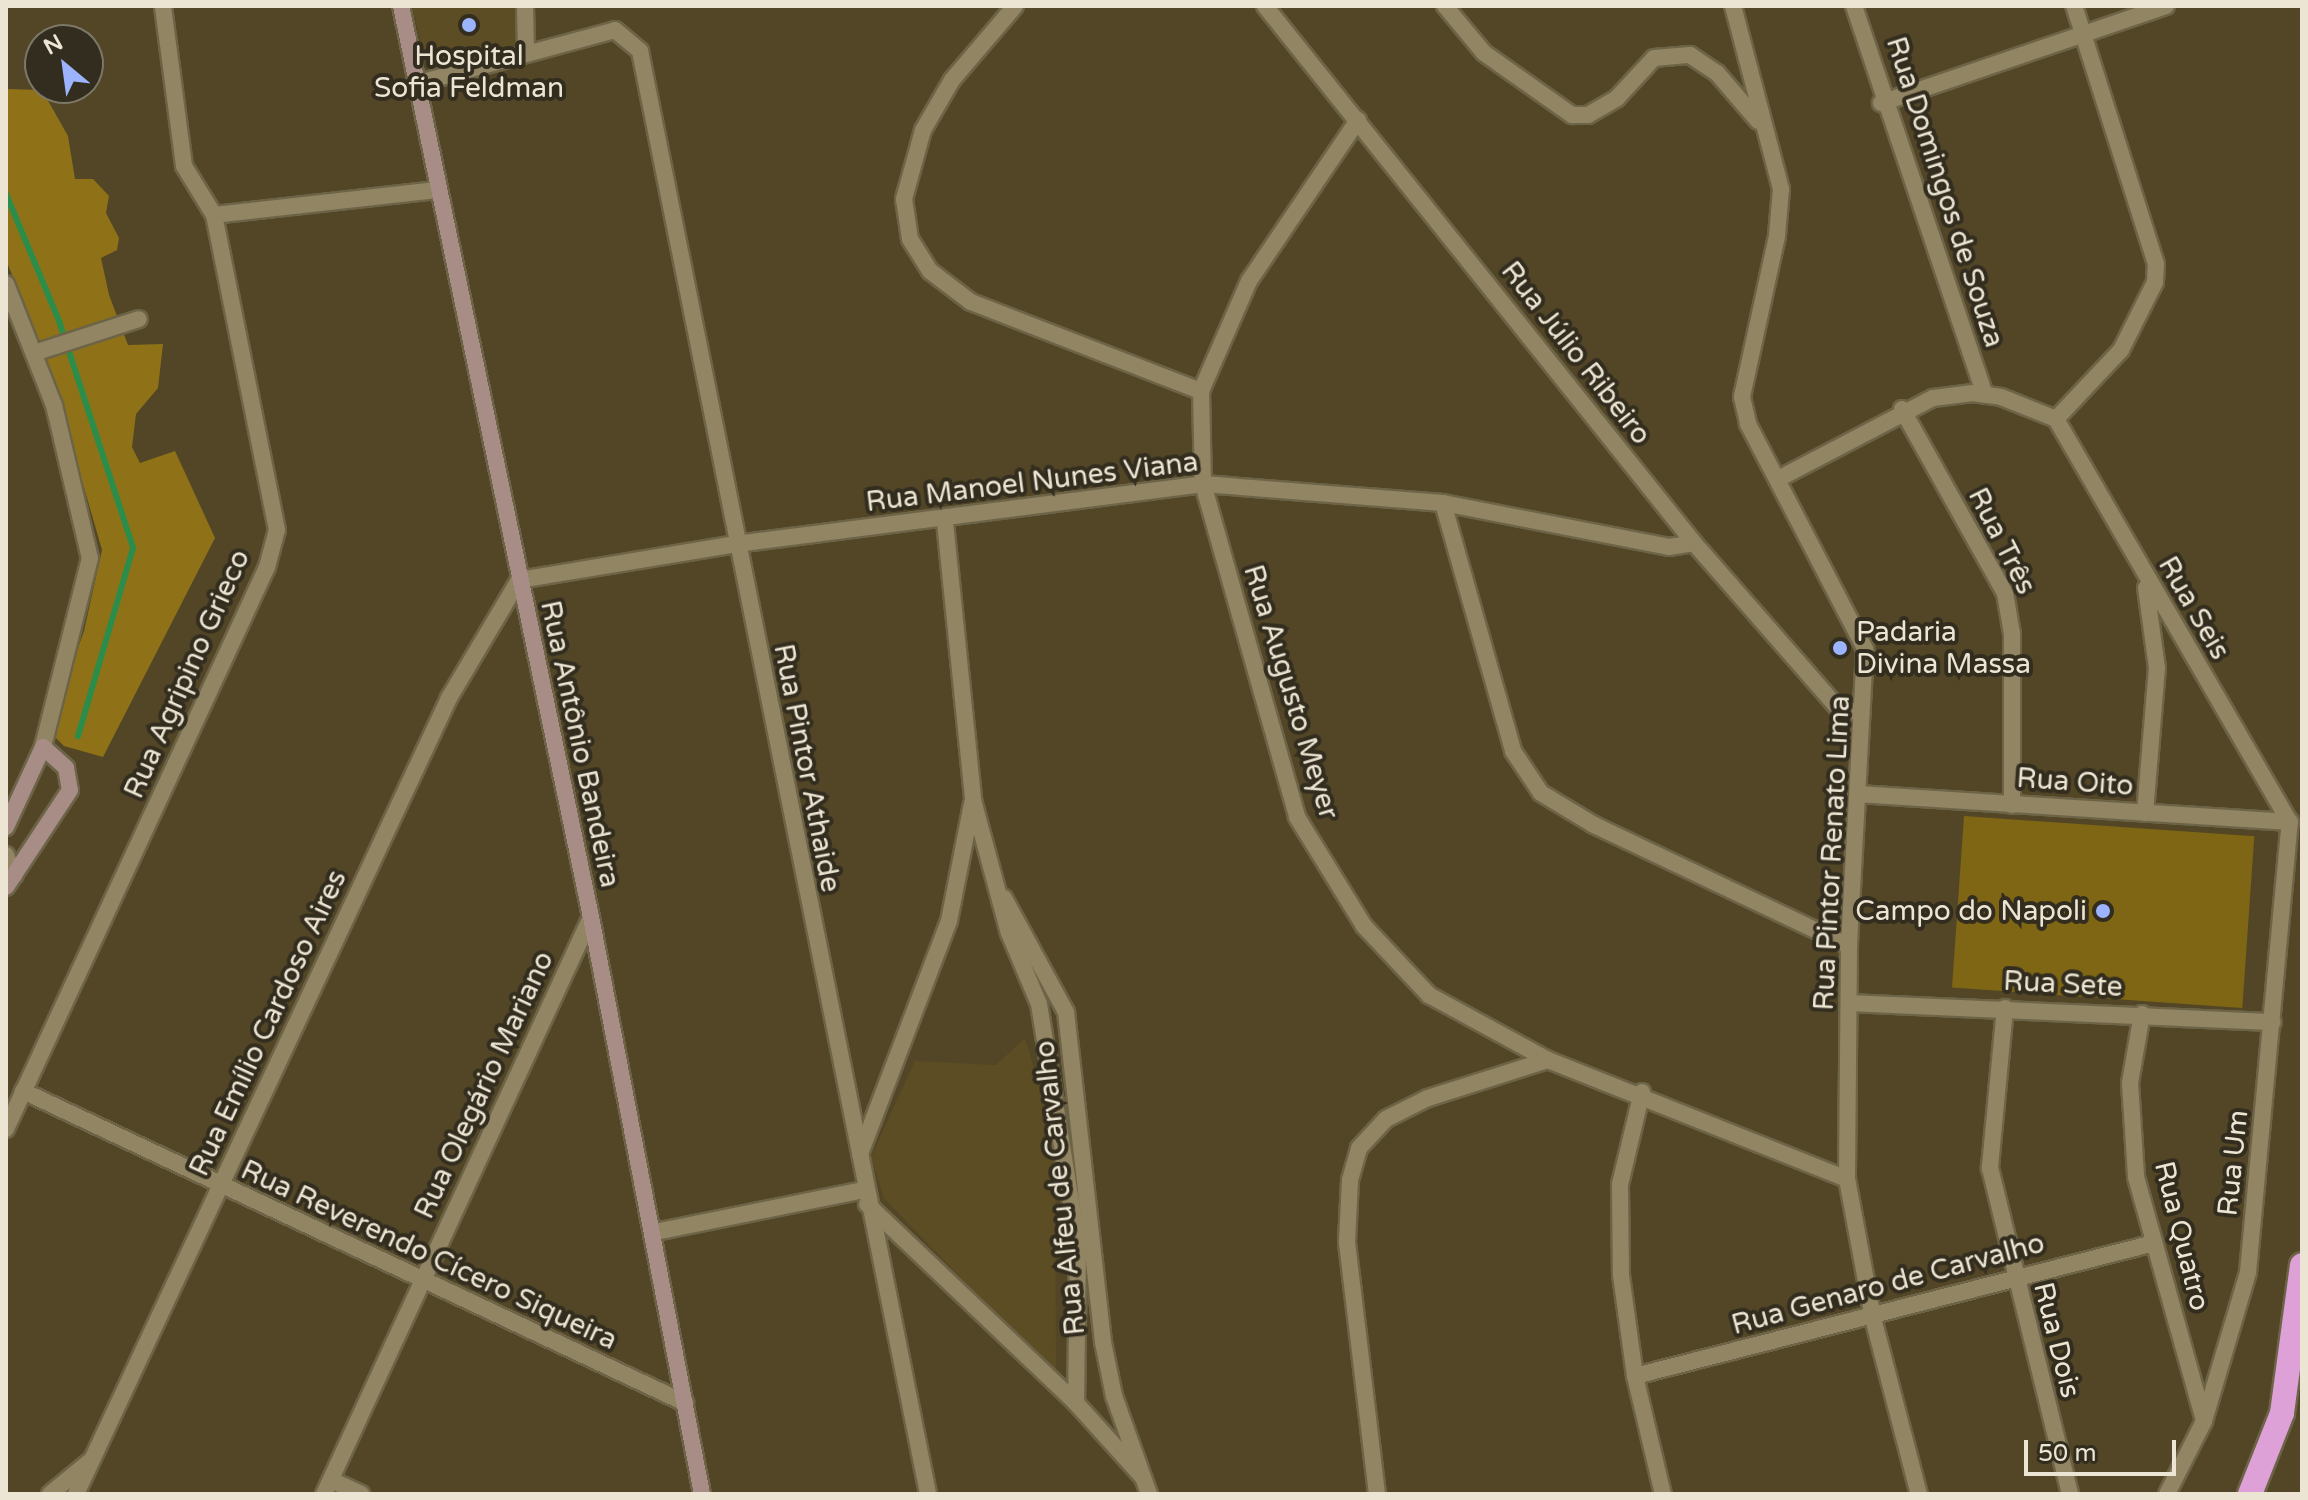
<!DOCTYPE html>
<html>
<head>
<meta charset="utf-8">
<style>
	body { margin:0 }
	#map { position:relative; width:2308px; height:1500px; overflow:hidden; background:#524626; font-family:"Varela Round",sans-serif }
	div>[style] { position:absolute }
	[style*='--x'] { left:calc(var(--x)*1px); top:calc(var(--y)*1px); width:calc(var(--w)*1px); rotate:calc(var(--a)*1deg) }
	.built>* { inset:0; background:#5c4d25 }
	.green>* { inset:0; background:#7f6614; transform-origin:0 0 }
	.forest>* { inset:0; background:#8f7217 }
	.stream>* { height:6px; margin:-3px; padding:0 3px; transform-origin:3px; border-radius:3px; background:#2c8d4a }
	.roads { filter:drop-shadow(2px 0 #6d6448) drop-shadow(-2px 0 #6d6448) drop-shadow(0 2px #6d6448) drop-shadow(0 -2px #6d6448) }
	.street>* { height:16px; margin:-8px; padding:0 8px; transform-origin:8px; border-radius:8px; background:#928563 }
	.secondary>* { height:16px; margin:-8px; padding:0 8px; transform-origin:8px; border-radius:8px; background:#a88d86 }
	.highway>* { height:24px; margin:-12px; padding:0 12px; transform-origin:12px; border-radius:12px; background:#dda1d7 }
	.dots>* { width:22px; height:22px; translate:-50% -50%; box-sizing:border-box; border:4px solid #332d1f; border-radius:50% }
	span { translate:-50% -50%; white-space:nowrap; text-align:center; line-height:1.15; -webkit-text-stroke:8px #332d1f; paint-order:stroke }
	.poi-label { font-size:28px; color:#ece5d3 }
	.left { translate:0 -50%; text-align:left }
	.right { translate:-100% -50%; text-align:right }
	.street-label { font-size:28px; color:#ece5d3 }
	.frame { position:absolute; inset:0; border:8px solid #ece5d3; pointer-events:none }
	.north { position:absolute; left:24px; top:24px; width:80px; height:80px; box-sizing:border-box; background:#332d1f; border:2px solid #7d7767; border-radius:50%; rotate:331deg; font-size:22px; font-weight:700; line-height:32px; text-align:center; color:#ece5d3 }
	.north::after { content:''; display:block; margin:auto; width:28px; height:36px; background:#9cb4fd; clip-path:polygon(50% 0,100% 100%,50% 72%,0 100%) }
	.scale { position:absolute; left:2024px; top:1440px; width:152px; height:36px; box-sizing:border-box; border:4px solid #ece5d3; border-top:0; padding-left:10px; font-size:24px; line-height:28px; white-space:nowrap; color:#ece5d3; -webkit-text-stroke:6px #332d1f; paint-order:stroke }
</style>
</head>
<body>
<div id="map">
	<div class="built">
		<div style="clip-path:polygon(412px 6px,521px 6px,521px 44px,429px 74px)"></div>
		<div style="clip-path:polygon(1025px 1038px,1055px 1140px,1056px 1377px,884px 1198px,871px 1157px,915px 1061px,996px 1065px)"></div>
	</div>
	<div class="green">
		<div style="left:1964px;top:816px;width:291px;height:172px;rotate:4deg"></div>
	</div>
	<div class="forest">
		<div style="clip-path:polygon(6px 89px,42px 90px,68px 136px,75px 179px,93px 179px,109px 196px,106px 213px,119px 238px,117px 250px,101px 258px,109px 295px,128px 345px,163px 344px,158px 388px,136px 414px,132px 447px,140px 463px,175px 451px,215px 538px,103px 757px,64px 746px,49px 731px,84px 631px,102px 550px,48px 362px,6px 260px)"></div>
	</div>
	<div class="stream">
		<div style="--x:6;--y:194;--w:138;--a:67.3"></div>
		<div style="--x:59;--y:321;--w:239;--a:71.9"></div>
		<div style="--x:133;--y:548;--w:196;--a:106.3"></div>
	</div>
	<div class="roads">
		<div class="street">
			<div style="--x:525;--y:6;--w:43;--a:88.7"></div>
			<div style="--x:1015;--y:6;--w:97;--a:130.4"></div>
			<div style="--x:952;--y:80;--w:58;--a:120.1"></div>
			<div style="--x:923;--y:130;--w:72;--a:105.4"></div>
			<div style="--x:904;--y:199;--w:40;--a:81.5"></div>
			<div style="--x:910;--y:239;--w:38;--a:58"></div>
			<div style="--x:930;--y:271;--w:51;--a:37.1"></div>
			<div style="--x:971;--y:302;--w:247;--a:21.2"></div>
			<div style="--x:1265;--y:6;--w:687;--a:51.38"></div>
			<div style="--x:1694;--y:543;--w:219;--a:48.9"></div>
			<div style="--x:1838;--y:708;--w:24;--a:12"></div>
			<div style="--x:1445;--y:6;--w:61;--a:50.3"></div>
			<div style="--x:1484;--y:53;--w:108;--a:35.2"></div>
			<div style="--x:1572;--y:115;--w:16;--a:0"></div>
			<div style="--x:1588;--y:115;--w:34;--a:-30"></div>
			<div style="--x:1617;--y:98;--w:54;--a:-47.2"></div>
			<div style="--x:1654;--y:58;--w:36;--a:-5"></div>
			<div style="--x:1690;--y:55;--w:32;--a:34"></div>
			<div style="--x:1717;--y:73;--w:63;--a:49.5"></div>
			<div style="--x:1733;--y:6;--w:189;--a:75.3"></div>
			<div style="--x:1781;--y:189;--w:47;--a:94.9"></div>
			<div style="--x:1777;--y:236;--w:165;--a:102.3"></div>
			<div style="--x:1742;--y:397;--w:28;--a:77"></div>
			<div style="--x:1748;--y:424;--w:254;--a:62.5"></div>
			<div style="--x:1865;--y:649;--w:297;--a:93.1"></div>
			<div style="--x:1849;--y:946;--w:233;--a:90.5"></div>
			<div style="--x:1847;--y:1179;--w:141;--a:79.4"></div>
			<div style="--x:1873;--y:1318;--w:182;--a:75.4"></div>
			<div style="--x:1854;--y:6;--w:410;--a:71.4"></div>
			<div style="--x:419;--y:83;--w:203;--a:-15.1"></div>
			<div style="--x:615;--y:30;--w:33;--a:40"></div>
			<div style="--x:640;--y:51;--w:1471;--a:78.71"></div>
			<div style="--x:1881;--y:103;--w:301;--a:-18.8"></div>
			<div style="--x:1358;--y:120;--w:194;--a:124.1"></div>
			<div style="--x:1249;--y:281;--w:120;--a:113.6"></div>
			<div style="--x:1201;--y:391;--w:93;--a:88.8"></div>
			<div style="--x:1203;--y:484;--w:346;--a:74.2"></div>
			<div style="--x:1297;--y:817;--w:128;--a:58.4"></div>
			<div style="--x:1364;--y:926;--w:95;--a:46.7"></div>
			<div style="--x:1429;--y:995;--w:136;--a:28.6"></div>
			<div style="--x:1548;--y:1060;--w:322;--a:21.7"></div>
			<div style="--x:214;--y:215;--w:225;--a:-6.4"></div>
			<div style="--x:6;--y:284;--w:130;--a:68.4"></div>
			<div style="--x:54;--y:405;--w:157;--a:76.8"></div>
			<div style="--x:90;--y:558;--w:195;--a:104"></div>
			<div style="--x:34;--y:353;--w:110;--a:-17.9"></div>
			<div style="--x:1902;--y:409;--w:211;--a:60.8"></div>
			<div style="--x:2005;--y:593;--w:42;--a:80.3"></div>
			<div style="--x:2012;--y:634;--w:171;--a:90"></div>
			<div style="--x:2056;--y:419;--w:466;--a:59.9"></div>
			<div style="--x:2056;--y:419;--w:95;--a:-46.7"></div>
			<div style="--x:2121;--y:350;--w:76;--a:-63.4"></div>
			<div style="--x:2155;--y:282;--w:18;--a:-87"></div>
			<div style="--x:2156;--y:264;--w:271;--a:-107.6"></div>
			<div style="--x:1778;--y:479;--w:175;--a:-27.6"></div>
			<div style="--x:1933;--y:398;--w:40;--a:-7.1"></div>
			<div style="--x:1973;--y:393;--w:28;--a:8"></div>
			<div style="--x:2001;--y:397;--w:59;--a:21.8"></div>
			<div style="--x:1443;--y:503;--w:258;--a:74.2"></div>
			<div style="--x:1513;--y:751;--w:50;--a:56.3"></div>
			<div style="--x:1541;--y:793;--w:62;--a:31.1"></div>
			<div style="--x:1594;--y:825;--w:282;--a:25.4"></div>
			<div style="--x:945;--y:522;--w:279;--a:84.2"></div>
			<div style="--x:973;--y:800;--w:138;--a:74.9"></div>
			<div style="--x:1009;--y:933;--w:77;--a:67.1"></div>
			<div style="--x:1039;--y:1004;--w:244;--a:80.8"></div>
			<div style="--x:1078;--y:1245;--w:158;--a:90.7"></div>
			<div style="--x:1858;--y:794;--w:433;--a:3.7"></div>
			<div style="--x:2145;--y:813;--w:145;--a:-85.3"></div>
			<div style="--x:2157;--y:668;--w:81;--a:-97.8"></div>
			<div style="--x:6;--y:855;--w:22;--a:68"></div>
			<div style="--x:1004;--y:898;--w:130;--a:61.5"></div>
			<div style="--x:1066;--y:1012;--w:332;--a:83.6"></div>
			<div style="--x:1103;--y:1342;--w:55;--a:78.5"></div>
			<div style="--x:1114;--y:1396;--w:104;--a:70.3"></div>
			<div style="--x:1851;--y:1003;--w:422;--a:2.6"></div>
			<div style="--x:2005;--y:1008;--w:161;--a:95.4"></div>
			<div style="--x:1990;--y:1168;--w:336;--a:76.2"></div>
			<div style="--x:2142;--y:1014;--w:70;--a:99.9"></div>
			<div style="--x:2130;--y:1083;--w:94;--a:86.3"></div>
			<div style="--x:2136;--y:1177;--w:253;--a:74.4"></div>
			<div style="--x:23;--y:1091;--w:732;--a:25.23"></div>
			<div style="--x:1642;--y:1092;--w:95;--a:103.4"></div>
			<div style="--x:1620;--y:1184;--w:91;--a:89.4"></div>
			<div style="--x:1621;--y:1275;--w:102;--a:82.1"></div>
			<div style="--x:1635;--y:1376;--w:121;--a:76.7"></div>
			<div style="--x:6;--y:1129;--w:620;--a:-65.09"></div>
			<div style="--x:267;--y:567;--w:38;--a:-75"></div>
			<div style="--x:277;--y:530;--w:321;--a:-101.3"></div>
			<div style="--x:214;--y:215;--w:57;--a:-121.5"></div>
			<div style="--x:184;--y:166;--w:161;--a:-97.5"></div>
			<div style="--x:860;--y:1154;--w:249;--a:-69.1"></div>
			<div style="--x:949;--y:921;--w:119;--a:-78.9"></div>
			<div style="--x:867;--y:1204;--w:289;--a:43.6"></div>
			<div style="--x:1076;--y:1403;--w:96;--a:48"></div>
			<div style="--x:655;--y:1232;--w:213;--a:-11.4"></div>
			<div style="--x:1635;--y:1376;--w:536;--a:-14.37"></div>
			<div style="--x:331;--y:1480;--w:33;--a:25"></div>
			<div style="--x:50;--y:1494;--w:50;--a:-39.4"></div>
			<div style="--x:76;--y:1494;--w:879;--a:-64.89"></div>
			<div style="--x:449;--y:698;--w:137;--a:-59.3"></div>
			<div style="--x:519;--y:580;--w:220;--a:-9.4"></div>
			<div style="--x:736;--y:544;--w:471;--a:-7.3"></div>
			<div style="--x:1203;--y:484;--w:241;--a:4.5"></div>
			<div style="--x:1443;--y:503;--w:230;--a:11"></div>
			<div style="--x:1669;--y:547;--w:25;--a:-9"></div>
			<div style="--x:324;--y:1494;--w:636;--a:-65.17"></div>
			<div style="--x:1377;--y:1494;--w:254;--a:-96.8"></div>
			<div style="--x:1347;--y:1242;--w:62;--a:-87.2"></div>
			<div style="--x:1350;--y:1180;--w:33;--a:-74"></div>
			<div style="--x:1359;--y:1148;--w:40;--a:-47"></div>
			<div style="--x:1386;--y:1119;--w:47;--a:-26.6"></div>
			<div style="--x:1428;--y:1098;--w:126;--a:-17.6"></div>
			<div style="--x:2167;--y:1494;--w:82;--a:-63.1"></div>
			<div style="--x:2204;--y:1421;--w:155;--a:-73.5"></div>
			<div style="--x:2248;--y:1272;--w:452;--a:-84.7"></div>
		</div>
		<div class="secondary">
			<div style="--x:401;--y:6;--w:931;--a:78.22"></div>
			<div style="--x:591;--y:917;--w:588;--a:79.11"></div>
			<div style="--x:6;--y:827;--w:88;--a:-65.2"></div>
			<div style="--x:43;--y:747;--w:31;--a:42"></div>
			<div style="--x:66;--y:768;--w:22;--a:80"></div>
			<div style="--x:70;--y:790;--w:116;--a:123.4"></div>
		</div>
		<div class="highway">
			<div style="--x:2250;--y:1494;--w:87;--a:-68.4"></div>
			<div style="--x:2282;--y:1413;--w:149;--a:-82.3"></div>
		</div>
	</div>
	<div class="dots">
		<div style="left:469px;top:25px;background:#9cb4fd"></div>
		<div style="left:1840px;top:648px;background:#9cb4fd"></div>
		<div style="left:2103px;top:911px;background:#9cb4fd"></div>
	</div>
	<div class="poi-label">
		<span style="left:469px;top:72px">Hospital<br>Sofia Feldman</span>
		<span class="left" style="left:1856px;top:648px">Padaria<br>Divina Massa</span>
		<span class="right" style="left:2087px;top:911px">Campo do Napoli</span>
	</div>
	<div class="street-label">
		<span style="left:1945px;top:192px;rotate:72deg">Rua Domingos de Souza</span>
		<span style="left:1576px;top:353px;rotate:52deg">Rua Júlio Ribeiro</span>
		<span style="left:1032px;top:482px;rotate:-7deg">Rua Manoel Nunes Viana</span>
		<span style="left:2002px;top:541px;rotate:63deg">Rua Três</span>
		<span style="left:2194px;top:608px;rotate:60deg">Rua Seis</span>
		<span style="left:187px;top:674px;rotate:-66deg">Rua Agripino Grieco</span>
		<span style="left:1291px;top:692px;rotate:73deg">Rua Augusto Meyer</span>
		<span style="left:580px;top:744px;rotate:78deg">Rua Antônio Bandeira</span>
		<span style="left:807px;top:768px;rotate:79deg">Rua Pintor Athaide</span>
		<span style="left:2075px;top:782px;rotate:4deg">Rua Oito</span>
		<span style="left:1832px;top:853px;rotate:-87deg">Rua Pintor Renato Lima</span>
		<span style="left:2063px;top:984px;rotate:3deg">Rua Sete</span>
		<span style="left:268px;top:1023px;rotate:-65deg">Rua Emílio Cardoso Aires</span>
		<span style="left:484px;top:1085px;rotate:-65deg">Rua Olegário Mariano</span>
		<span style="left:2233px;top:1163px;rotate:-84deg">Rua Um</span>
		<span style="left:1060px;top:1188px;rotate:-96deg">Rua Alfeu de Carvalho</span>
		<span style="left:2182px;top:1236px;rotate:76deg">Rua Quatro</span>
		<span style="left:429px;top:1255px;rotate:25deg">Rua Reverendo Cícero Siqueira</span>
		<span style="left:1888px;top:1284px;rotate:-15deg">Rua Genaro de Carvalho</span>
		<span style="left:2057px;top:1340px;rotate:76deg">Rua Dois</span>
	</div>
	<div class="frame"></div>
	<div class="north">N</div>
	<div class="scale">50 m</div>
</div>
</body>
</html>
